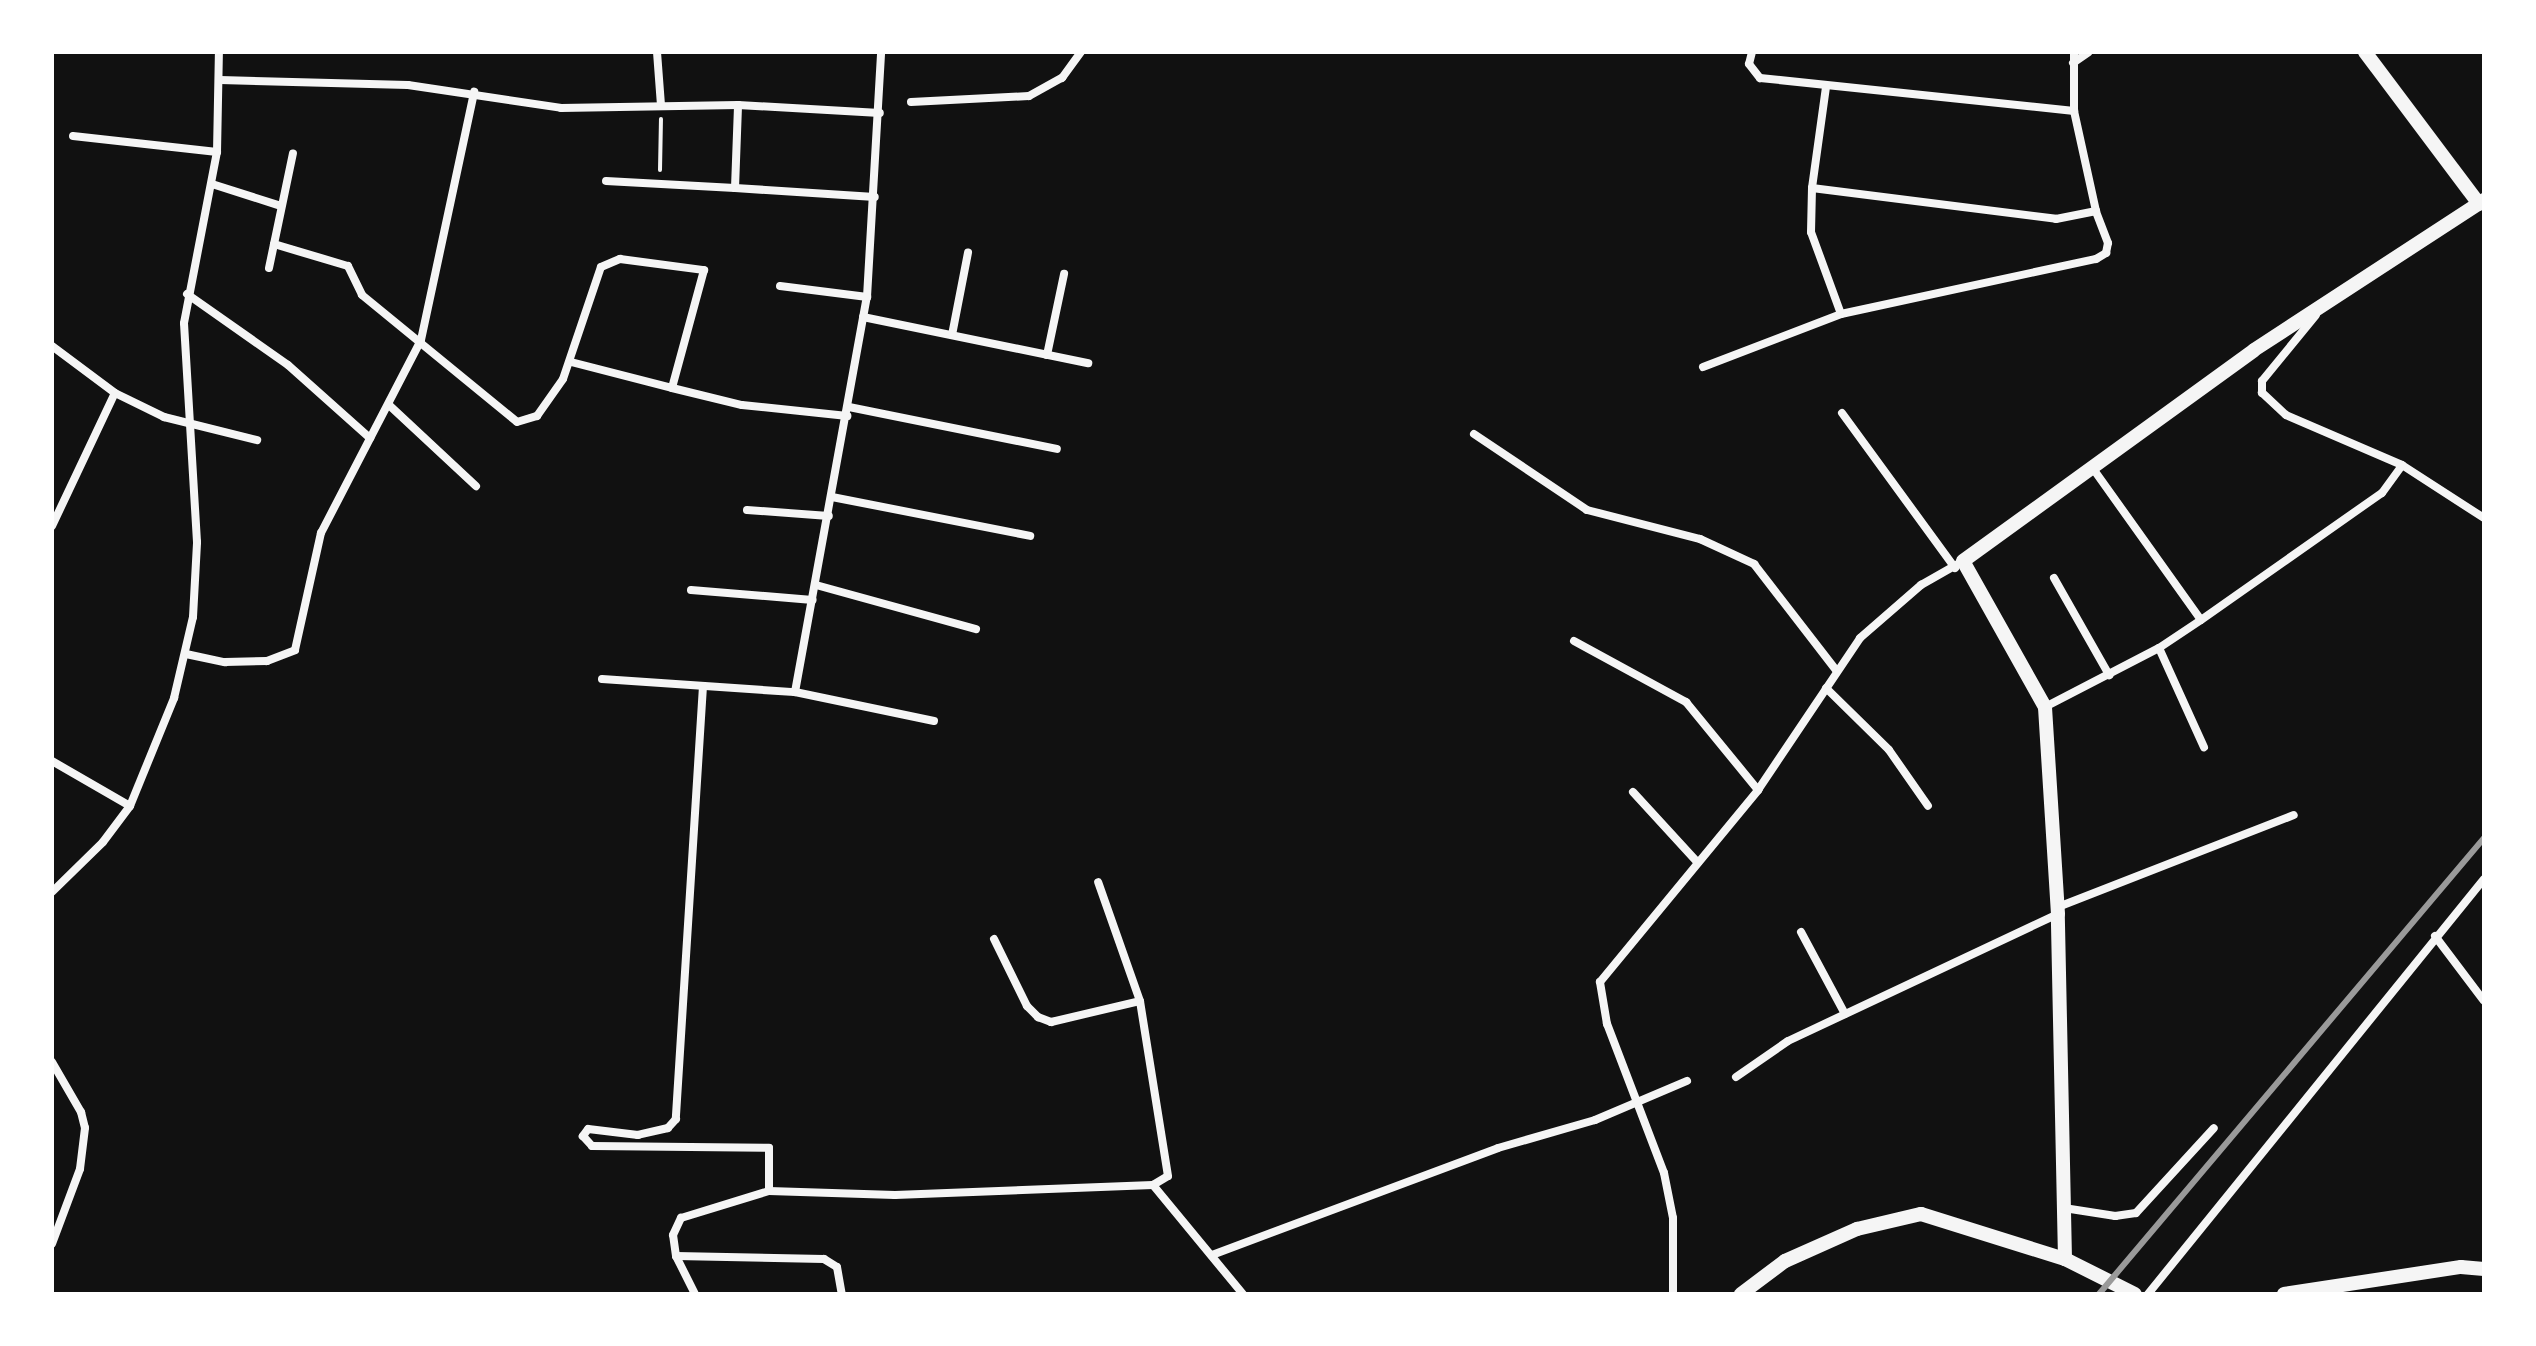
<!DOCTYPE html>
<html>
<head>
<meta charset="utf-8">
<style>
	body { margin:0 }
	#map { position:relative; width:2536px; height:1346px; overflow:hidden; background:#111; font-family:Spectral,serif }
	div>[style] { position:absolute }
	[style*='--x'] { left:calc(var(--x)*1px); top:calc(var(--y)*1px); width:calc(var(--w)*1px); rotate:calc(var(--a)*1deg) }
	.path>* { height:4px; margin:-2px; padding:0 2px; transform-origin:2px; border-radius:2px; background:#f5f5f5 }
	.minor>* { height:8px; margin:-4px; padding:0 4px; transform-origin:4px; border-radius:4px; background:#f5f5f5 }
	.tertiary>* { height:14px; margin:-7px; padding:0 7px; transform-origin:7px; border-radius:7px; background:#f5f5f5 }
	.rail>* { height:6px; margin:-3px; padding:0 3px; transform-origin:3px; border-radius:3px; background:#9a9a9a }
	span { translate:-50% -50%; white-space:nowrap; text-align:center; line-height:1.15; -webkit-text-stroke:6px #fff; paint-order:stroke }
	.frame { position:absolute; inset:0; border:54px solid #fff; pointer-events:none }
</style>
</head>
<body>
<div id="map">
	<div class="path">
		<div style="--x:660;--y:170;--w:51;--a:-88.9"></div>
	</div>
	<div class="minor">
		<div style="--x:657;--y:52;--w:53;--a:85.7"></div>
		<div style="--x:1752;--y:52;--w:12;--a:104"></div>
		<div style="--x:1749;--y:64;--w:18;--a:52"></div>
		<div style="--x:1760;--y:78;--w:316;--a:6"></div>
		<div style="--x:2073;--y:63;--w:19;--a:-35"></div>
		<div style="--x:220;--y:80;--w:188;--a:1.5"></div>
		<div style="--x:408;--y:85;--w:155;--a:8.5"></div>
		<div style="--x:561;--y:108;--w:177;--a:-1"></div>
		<div style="--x:738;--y:105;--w:142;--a:3.2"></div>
		<div style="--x:1826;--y:87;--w:102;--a:97.9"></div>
		<div style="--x:1812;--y:188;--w:246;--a:7.2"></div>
		<div style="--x:2056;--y:219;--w:41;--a:-11.3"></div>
		<div style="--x:2096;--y:211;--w:102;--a:-102.4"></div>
		<div style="--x:2074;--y:111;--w:59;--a:-90"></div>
		<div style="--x:911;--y:102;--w:118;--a:-2.9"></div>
		<div style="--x:1029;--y:96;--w:38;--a:-29"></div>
		<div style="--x:1062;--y:78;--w:32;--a:-54"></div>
		<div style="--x:73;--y:136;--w:145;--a:6.3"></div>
		<div style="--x:606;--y:181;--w:129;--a:3.1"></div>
		<div style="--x:735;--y:188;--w:83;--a:-87.9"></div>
		<div style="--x:212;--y:184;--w:72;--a:17.7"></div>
		<div style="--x:735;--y:188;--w:140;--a:3.7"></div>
		<div style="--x:274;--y:244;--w:77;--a:16.6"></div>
		<div style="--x:348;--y:266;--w:32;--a:64"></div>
		<div style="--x:362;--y:295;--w:200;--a:39.3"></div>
		<div style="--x:517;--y:422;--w:21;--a:-17"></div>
		<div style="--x:537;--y:416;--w:45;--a:-54.9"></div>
		<div style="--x:563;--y:379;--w:118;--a:-71.3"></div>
		<div style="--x:601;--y:267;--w:21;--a:-23"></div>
		<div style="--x:620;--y:259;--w:85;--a:7.5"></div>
		<div style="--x:704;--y:270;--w:122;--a:105.2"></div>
		<div style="--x:672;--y:388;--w:72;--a:13.7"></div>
		<div style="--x:742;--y:405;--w:106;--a:6"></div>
		<div style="--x:269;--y:268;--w:117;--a:-78.2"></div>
		<div style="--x:780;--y:286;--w:88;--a:7.2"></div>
		<div style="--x:187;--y:294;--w:123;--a:35.1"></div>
		<div style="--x:288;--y:365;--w:110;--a:41.7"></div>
		<div style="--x:1841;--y:314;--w:261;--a:-12.2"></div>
		<div style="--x:2096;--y:259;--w:12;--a:-31"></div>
		<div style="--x:2106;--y:253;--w:10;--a:-79"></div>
		<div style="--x:2108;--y:243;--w:34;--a:-111"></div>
		<div style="--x:863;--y:317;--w:230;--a:11.6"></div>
		<div style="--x:952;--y:335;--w:84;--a:-79"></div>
		<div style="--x:52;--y:346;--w:79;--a:36.7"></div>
		<div style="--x:115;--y:393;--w:55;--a:26.1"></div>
		<div style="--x:164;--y:417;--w:96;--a:13.9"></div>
		<div style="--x:1047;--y:355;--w:83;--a:-78.1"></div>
		<div style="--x:571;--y:362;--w:104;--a:14.4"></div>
		<div style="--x:1703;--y:367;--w:148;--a:-21"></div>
		<div style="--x:1841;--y:314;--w:87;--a:-110.1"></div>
		<div style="--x:1811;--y:232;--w:44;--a:-88.7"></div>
		<div style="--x:389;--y:405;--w:119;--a:43"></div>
		<div style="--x:849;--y:407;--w:212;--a:11.4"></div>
		<div style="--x:1842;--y:413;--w:192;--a:53.9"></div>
		<div style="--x:1474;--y:434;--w:136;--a:33.9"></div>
		<div style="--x:1587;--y:510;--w:117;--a:14.4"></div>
		<div style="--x:1700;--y:539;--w:60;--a:24.8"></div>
		<div style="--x:1754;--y:564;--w:134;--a:52.3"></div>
		<div style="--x:2402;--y:465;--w:98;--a:32.9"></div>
		<div style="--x:2094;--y:470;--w:184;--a:54.5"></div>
		<div style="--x:832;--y:497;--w:202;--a:11.1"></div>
		<div style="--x:747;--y:510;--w:82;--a:4.2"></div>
		<div style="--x:52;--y:526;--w:147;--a:-64.7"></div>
		<div style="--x:2054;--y:578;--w:112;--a:60.4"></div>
		<div style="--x:816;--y:585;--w:166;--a:15.4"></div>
		<div style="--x:691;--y:590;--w:122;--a:4.7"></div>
		<div style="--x:1574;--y:641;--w:128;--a:28.6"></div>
		<div style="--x:1686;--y:702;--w:114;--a:50.7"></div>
		<div style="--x:2159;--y:648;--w:109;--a:65.6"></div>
		<div style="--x:186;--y:654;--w:40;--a:12"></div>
		<div style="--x:225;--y:662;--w:42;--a:-1.4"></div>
		<div style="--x:267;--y:661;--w:30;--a:-21"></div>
		<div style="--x:295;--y:650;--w:120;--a:-77.5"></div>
		<div style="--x:321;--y:533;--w:217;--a:-62.6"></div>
		<div style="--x:421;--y:340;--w:254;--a:-77.9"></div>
		<div style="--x:602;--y:679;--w:193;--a:3.9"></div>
		<div style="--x:795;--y:692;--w:142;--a:11.8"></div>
		<div style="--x:703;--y:686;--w:434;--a:93.6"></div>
		<div style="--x:676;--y:1119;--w:12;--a:132"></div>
		<div style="--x:668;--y:1128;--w:31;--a:167"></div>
		<div style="--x:638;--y:1135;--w:50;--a:-173.2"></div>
		<div style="--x:588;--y:1129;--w:9;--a:126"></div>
		<div style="--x:583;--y:1136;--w:13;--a:48"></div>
		<div style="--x:592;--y:1146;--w:177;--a:0.6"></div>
		<div style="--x:769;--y:1148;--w:43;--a:90"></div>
		<div style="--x:1826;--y:688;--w:88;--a:44.5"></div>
		<div style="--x:1889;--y:750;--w:68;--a:55.1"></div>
		<div style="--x:795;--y:692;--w:402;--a:-79.7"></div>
		<div style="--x:867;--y:297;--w:245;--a:-86.7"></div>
		<div style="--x:2045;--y:707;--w:128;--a:-27.4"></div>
		<div style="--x:2159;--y:648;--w:50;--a:-33.7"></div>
		<div style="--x:2201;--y:620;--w:221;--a:-35.1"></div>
		<div style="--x:2382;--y:493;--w:34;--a:-54"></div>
		<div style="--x:2402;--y:465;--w:126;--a:-156.7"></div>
		<div style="--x:2286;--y:415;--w:33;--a:-137"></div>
		<div style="--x:2262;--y:393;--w:12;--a:-90"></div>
		<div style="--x:2262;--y:381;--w:85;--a:-50.7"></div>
		<div style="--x:52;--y:761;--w:90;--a:30"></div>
		<div style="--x:1633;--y:792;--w:96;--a:47.5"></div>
		<div style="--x:52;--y:892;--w:71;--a:-44.4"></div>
		<div style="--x:103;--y:842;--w:45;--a:-53.1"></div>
		<div style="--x:130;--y:806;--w:117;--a:-67.8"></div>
		<div style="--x:174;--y:698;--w:83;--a:-76.8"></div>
		<div style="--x:193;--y:617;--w:75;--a:-86.9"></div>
		<div style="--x:197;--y:542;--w:219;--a:-93.4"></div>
		<div style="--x:184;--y:323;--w:174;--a:-79.1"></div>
		<div style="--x:217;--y:152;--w:100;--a:-88.9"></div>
		<div style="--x:2058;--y:907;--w:253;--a:-21.3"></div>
		<div style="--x:1801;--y:932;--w:93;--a:61.8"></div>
		<div style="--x:2435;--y:936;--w:81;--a:53"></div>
		<div style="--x:994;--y:939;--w:75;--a:63.8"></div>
		<div style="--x:1027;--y:1006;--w:16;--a:45"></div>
		<div style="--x:1038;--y:1017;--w:14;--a:21"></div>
		<div style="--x:1051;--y:1022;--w:91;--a:-13.3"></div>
		<div style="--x:52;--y:1062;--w:58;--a:59.9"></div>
		<div style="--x:81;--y:1112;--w:16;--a:76"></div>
		<div style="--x:85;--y:1128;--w:41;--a:97"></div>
		<div style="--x:80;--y:1169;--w:80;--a:110.5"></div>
		<div style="--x:1736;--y:1077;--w:63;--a:-34.7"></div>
		<div style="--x:1788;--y:1041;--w:298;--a:-25.2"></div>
		<div style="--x:1153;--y:1185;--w:141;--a:50.5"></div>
		<div style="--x:2064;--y:1208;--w:52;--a:8.9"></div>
		<div style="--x:2115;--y:1216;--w:21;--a:-8"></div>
		<div style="--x:2136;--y:1213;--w:115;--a:-47.5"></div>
		<div style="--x:1212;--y:1255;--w:305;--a:-20.5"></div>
		<div style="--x:1498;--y:1148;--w:101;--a:-16.1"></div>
		<div style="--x:1595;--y:1120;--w:100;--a:-23"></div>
		<div style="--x:676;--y:1256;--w:148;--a:1.2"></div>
		<div style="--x:824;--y:1259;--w:15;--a:32"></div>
		<div style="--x:837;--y:1267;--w:27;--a:80"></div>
		<div style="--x:695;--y:1294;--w:42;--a:-116.6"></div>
		<div style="--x:676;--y:1256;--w:21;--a:-98"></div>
		<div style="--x:673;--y:1235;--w:19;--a:-65"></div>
		<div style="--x:681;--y:1218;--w:92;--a:-17.1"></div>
		<div style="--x:769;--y:1191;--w:126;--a:1.8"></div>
		<div style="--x:895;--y:1195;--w:258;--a:-2.2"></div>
		<div style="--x:1153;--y:1185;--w:17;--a:-31"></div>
		<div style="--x:1168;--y:1176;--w:177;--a:-99.1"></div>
		<div style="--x:1140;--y:1001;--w:126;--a:-109.4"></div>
		<div style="--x:1673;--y:1294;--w:76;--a:-90"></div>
		<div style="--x:1673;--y:1218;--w:46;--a:-101.3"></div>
		<div style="--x:1664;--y:1173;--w:160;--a:-110.9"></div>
		<div style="--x:1607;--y:1024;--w:43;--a:-99.5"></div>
		<div style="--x:1600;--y:982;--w:249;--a:-50.5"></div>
		<div style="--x:1758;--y:790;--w:183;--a:-56.1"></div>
		<div style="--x:1860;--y:638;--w:81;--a:-41"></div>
		<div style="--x:1921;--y:585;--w:48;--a:-29.7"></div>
		<div style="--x:2148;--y:1294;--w:534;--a:-51.01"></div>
	</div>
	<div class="tertiary">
		<div style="--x:2365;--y:52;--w:190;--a:53.1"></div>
		<div style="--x:2065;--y:1259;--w:345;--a:-91.2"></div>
		<div style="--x:2058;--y:914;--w:207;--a:-93.6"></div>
		<div style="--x:2045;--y:707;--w:167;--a:-119.3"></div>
		<div style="--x:1963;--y:561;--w:359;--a:-35.9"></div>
		<div style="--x:2254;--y:350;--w:275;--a:-33.1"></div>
		<div style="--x:1741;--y:1294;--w:55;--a:-36.9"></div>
		<div style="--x:1785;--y:1261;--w:79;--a:-24"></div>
		<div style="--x:1857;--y:1229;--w:66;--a:-13.2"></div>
		<div style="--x:1921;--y:1214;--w:151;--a:17.4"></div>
		<div style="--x:2065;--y:1259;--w:78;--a:26.6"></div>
		<div style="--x:2284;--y:1294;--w:179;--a:-8.7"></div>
		<div style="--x:2461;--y:1267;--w:23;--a:5"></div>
	</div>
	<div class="rail">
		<div style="--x:2099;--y:1294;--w:597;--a:-49.83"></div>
	</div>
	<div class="frame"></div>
</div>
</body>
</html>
